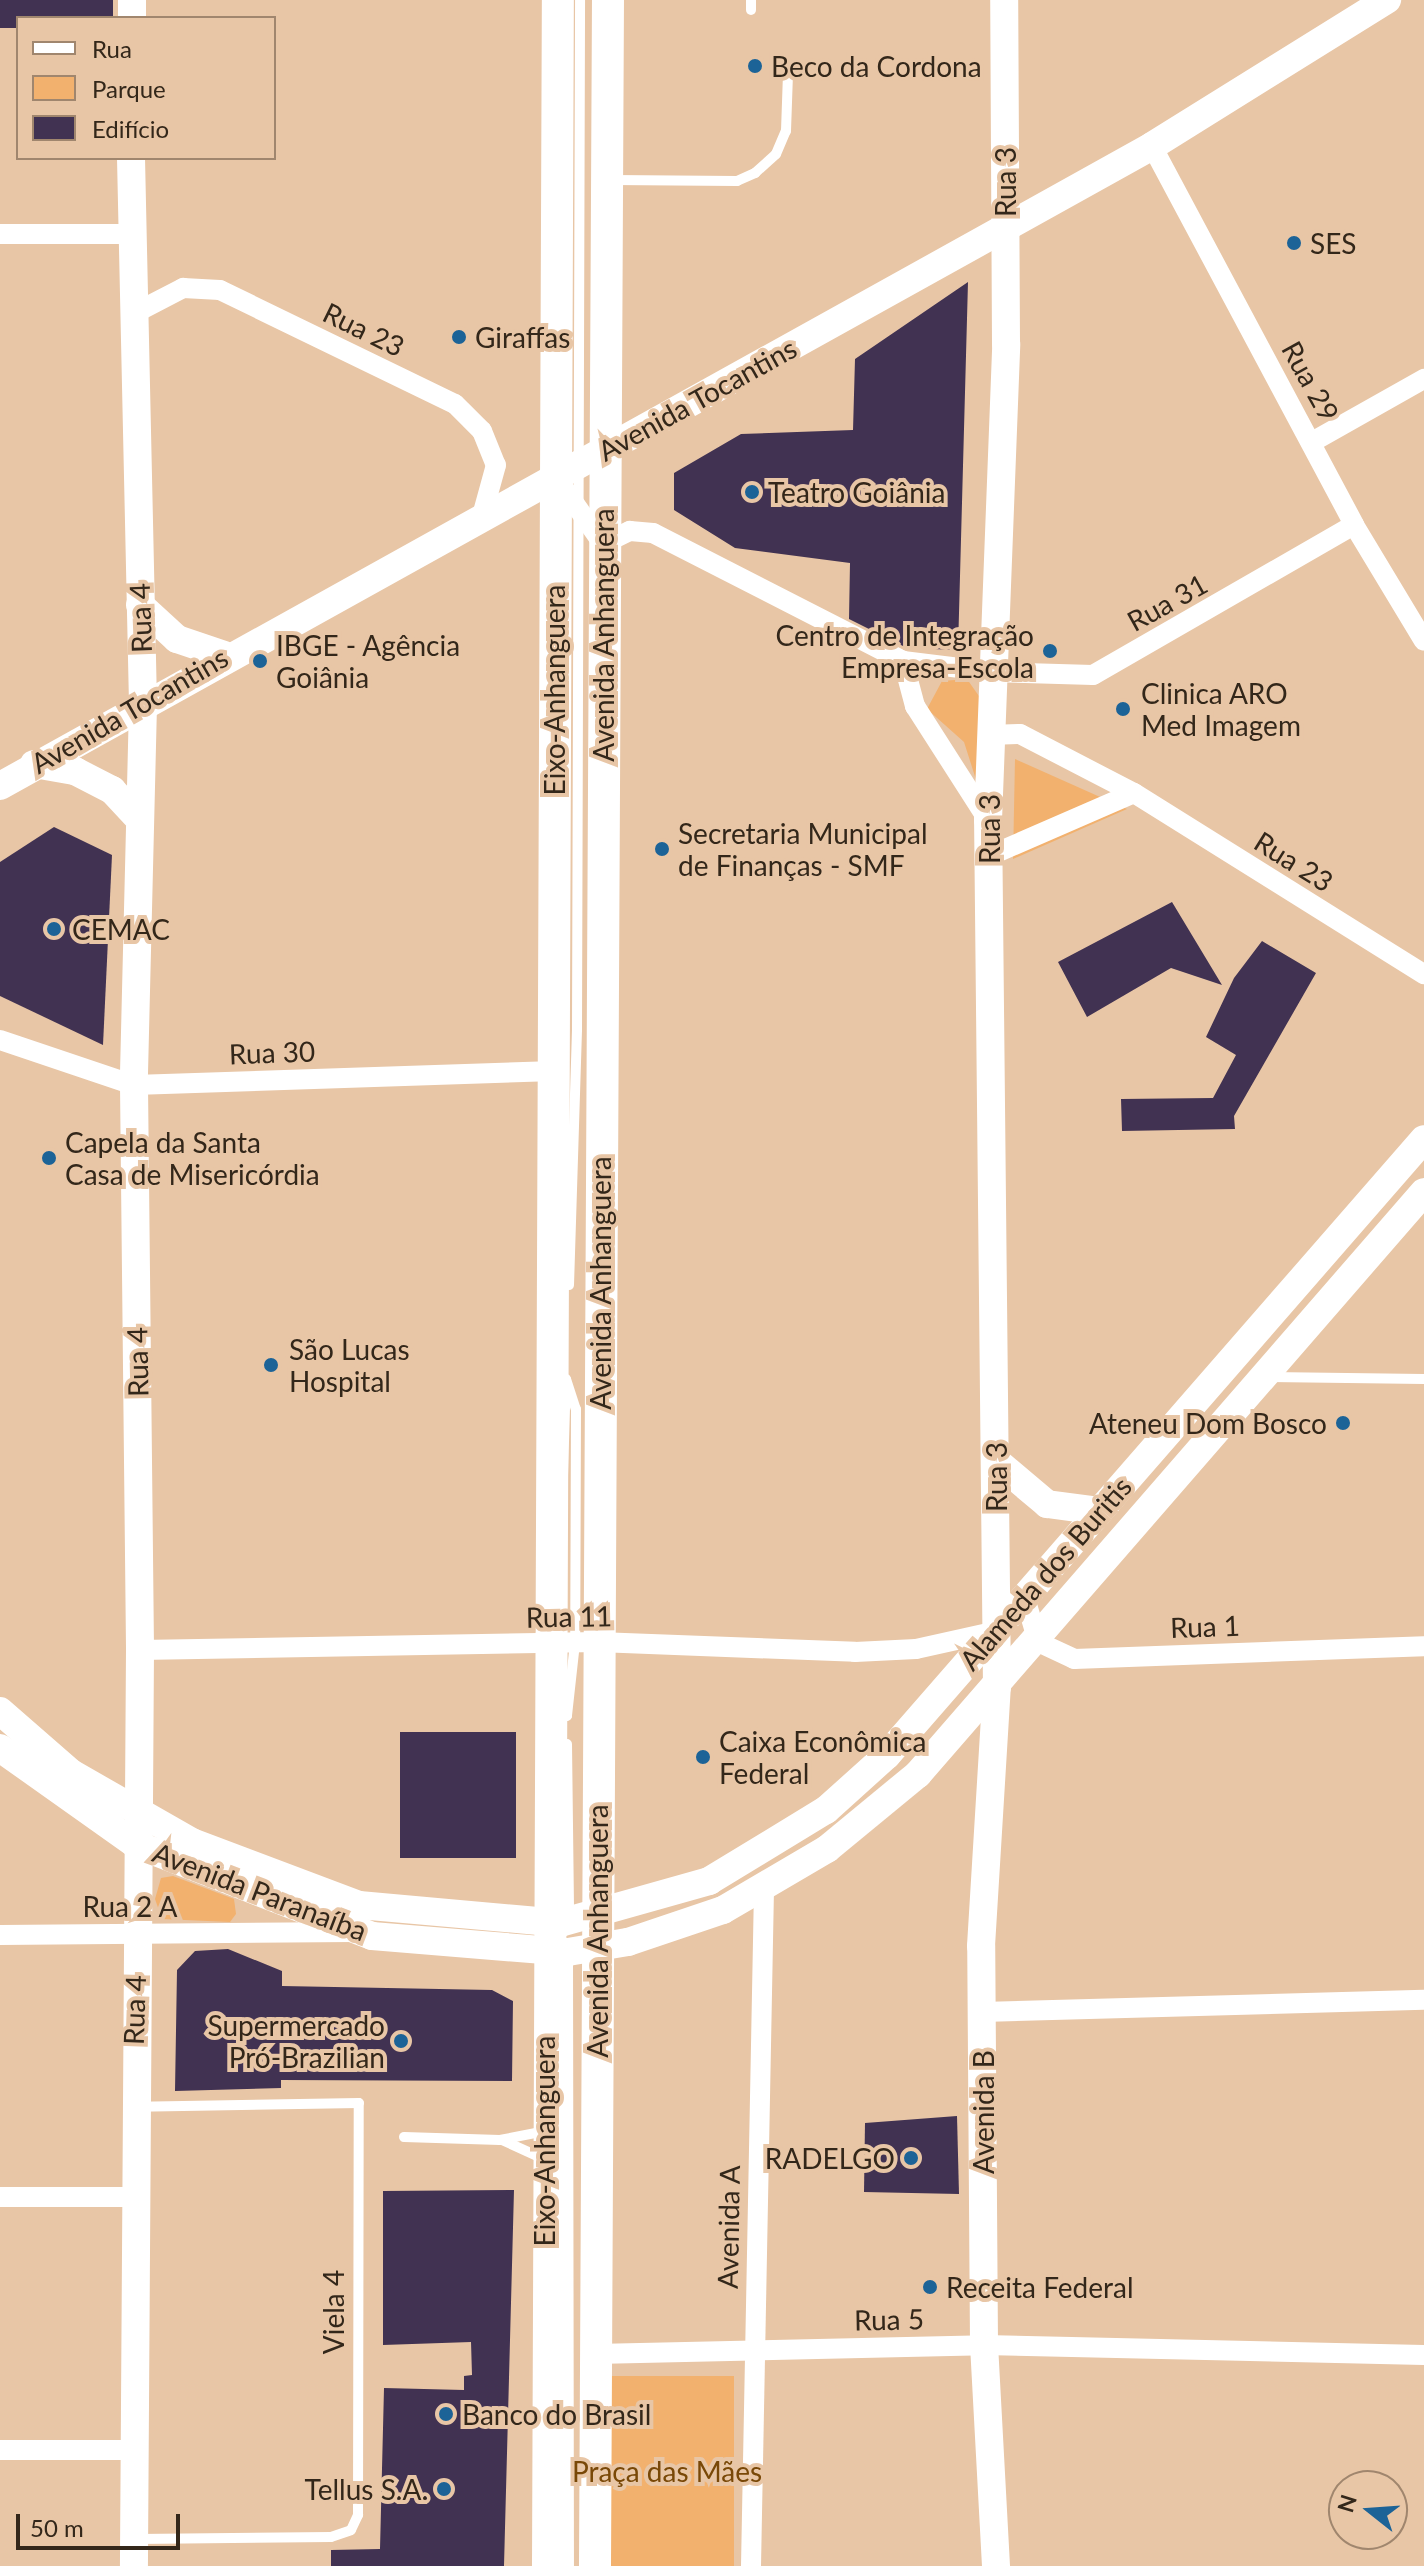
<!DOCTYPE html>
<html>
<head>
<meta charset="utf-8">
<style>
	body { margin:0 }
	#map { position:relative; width:1424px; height:2566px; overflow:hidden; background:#e8c6a6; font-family:Lato,sans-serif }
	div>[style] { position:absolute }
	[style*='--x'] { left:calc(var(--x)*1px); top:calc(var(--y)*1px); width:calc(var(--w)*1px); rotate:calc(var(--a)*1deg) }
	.green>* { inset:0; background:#f2b16e; transform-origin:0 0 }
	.building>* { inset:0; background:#413252; transform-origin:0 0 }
	.lane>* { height:10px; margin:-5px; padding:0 5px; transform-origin:5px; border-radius:5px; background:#fff }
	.street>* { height:20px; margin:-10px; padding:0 10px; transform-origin:10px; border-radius:10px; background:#fff }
	.secondary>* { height:28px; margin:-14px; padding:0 14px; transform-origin:14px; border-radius:14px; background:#fff }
	.primary>* { height:32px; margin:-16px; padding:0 16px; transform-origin:16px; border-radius:16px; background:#fff }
	.dots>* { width:22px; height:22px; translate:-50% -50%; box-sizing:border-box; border:4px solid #e8c6a6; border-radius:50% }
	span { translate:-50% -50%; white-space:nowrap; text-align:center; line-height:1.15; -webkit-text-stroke:8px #e8c6a6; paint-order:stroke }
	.poi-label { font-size:28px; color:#33271a }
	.left { translate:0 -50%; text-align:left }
	.right { translate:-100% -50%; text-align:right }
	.street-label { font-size:28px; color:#33271a }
	.park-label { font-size:28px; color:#794807 }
	.legend { position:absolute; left:16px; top:16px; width:260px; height:144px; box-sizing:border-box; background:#e8c6a6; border:2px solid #a0866e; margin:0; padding:10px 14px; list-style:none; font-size:24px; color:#33271a }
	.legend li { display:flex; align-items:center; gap:16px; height:40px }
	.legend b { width:40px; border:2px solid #a0866e }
	.north { position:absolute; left:1328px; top:2470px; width:80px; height:80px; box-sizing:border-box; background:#e8c6a6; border:2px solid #a0866e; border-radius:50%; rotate:287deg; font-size:22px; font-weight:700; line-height:32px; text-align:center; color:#33271a }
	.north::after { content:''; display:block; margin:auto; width:28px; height:36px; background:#1c6397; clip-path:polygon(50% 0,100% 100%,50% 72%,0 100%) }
	.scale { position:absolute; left:16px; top:2514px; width:164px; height:36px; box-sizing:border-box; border:4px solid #33271a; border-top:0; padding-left:10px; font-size:24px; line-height:28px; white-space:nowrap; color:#33271a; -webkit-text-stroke:6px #e8c6a6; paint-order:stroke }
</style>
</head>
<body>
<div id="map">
	<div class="green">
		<div style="clip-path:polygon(967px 679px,981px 699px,979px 789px,964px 742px,927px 709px,942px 681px)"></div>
		<div style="clip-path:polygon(1015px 759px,1127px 809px,1013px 859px)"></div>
		<div style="clip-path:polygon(173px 1876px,234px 1899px,236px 1914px,230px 1922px,162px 1919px,155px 1899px,161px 1878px)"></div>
		<div style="left:734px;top:2376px;width:190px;height:134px;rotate:90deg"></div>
	</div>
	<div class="building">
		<div style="clip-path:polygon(0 0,113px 0,113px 18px,18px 18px,18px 28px,0 28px)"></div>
		<div style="clip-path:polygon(968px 282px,958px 650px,907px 648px,849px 619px,850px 563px,735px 548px,674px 510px,674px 473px,741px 434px,853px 430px,855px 359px)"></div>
		<div style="clip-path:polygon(54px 827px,112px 855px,103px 1045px,0 996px,0 862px)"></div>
		<div style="clip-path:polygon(1172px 902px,1222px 985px,1171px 968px,1087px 1017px,1058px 962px)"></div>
		<div style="clip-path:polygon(1262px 941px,1316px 973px,1234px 1116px,1235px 1129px,1122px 1131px,1121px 1099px,1213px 1098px,1236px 1055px,1206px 1037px,1234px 978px)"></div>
		<div style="left:516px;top:1732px;width:126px;height:116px;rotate:90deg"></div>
		<div style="clip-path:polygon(228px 1949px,282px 1971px,282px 1986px,492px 1990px,513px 2001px,512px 2081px,281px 2080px,281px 2088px,175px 2091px,177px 1970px,195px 1951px)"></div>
		<div style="clip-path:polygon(957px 2116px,959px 2194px,864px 2192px,865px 2123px)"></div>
		<div style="clip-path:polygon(514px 2190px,504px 2566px,331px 2566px,331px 2550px,380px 2549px,384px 2388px,464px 2390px,464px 2376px,472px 2375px,471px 2342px,383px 2345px,383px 2191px)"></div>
	</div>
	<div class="lane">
		<div style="--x:751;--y:0;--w:10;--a:90"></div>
		<div style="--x:612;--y:180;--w:125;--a:0.5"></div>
		<div style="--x:737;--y:181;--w:20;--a:-24"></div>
		<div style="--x:755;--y:173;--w:28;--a:-42"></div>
		<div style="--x:776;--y:154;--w:25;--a:-67"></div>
		<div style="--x:786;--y:131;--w:57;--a:-88"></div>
		<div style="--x:569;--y:1285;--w:255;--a:-88.2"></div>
		<div style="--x:577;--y:1030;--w:1030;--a:-89.83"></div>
		<div style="--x:1270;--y:1377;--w:154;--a:0.7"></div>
		<div style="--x:566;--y:1379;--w:32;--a:72"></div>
		<div style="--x:576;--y:1409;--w:234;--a:90.2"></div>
		<div style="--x:575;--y:1643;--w:73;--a:96.3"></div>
		<div style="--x:567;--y:1716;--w:73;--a:-97.1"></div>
		<div style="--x:558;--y:1644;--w:265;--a:-88.3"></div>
		<div style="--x:567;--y:1744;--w:176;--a:89.3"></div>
		<div style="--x:568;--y:1952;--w:614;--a:89.91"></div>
		<div style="--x:404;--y:2137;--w:96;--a:1.8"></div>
		<div style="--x:500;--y:2140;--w:47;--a:-11.1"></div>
		<div style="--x:502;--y:2140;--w:48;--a:24.4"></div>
		<div style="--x:137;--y:2539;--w:194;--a:-0.6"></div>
		<div style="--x:331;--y:2537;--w:21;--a:-19"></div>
		<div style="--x:351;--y:2530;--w:17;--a:-65"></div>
		<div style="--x:358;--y:2515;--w:412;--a:-89.9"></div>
		<div style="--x:359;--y:2103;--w:220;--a:179"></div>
	</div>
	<div class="street">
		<div style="--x:1152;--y:146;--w:429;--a:61.9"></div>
		<div style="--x:1354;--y:525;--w:135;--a:58.9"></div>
		<div style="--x:0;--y:234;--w:130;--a:0"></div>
		<div style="--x:131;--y:315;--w:59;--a:-27.4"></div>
		<div style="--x:183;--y:288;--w:37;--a:3"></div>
		<div style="--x:220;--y:290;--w:261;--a:25.9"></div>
		<div style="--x:455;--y:404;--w:38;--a:45"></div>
		<div style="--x:482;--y:431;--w:37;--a:68"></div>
		<div style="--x:496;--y:465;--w:53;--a:105.4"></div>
		<div style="--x:1312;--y:442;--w:129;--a:-29.4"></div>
		<div style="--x:558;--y:480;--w:78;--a:54.9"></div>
		<div style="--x:603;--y:544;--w:30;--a:-26"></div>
		<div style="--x:630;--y:531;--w:23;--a:5"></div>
		<div style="--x:653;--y:533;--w:281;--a:27.1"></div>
		<div style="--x:903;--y:661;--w:90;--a:7"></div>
		<div style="--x:992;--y:672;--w:101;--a:1.7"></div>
		<div style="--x:1093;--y:675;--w:301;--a:-29.9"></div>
		<div style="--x:903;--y:661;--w:47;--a:75.1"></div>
		<div style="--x:915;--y:706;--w:135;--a:57.4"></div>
		<div style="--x:989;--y:735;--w:31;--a:-2"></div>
		<div style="--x:1020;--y:734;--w:128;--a:27.4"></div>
		<div style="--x:1134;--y:793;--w:342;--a:32"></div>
		<div style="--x:989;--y:856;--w:158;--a:-23.5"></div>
		<div style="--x:0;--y:1040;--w:141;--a:18.6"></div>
		<div style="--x:134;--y:1085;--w:421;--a:-1.9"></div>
		<div style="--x:1025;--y:1598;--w:46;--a:73.5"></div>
		<div style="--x:1038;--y:1642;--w:40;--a:25"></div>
		<div style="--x:1074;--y:1659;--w:350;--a:-2.1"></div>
		<div style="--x:140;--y:1650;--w:458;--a:-1"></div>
		<div style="--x:598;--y:1642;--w:257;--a:2.2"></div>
		<div style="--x:855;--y:1652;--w:61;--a:-2.8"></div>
		<div style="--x:916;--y:1649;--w:83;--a:-12.5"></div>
		<div style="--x:0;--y:1935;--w:353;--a:-0.5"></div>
		<div style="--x:982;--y:2012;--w:442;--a:-1.6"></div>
		<div style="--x:0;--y:2197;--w:134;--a:0"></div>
		<div style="--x:595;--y:2354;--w:389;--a:-1.3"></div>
		<div style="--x:984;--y:2345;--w:440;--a:1.3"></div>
		<div style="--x:0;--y:2450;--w:135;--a:0"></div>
		<div style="--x:751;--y:2566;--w:677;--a:-88.9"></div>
	</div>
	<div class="secondary">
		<div style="--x:132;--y:18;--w:18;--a:-90"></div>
		<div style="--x:131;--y:158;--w:547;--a:88.74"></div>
		<div style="--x:143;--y:705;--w:380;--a:91.4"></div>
		<div style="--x:134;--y:1085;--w:565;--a:89.39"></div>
		<div style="--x:140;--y:1650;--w:916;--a:90.38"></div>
		<div style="--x:140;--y:605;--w:50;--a:42.6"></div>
		<div style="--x:177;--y:639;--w:50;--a:18.8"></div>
		<div style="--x:34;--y:764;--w:42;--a:9.7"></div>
		<div style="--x:75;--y:771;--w:42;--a:27.2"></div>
		<div style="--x:112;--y:790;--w:41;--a:47"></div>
		<div style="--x:0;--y:786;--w:1318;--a:-29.05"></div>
		<div style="--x:1152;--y:146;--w:277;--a:-31.9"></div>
		<div style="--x:996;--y:1461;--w:67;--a:40.1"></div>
		<div style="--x:1047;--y:1504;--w:52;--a:7.7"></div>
		<div style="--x:0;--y:1711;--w:94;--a:41.1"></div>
		<div style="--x:71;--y:1773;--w:139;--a:29.7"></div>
		<div style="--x:192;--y:1842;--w:178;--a:20.7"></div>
		<div style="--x:359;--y:1905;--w:202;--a:5.1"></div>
		<div style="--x:560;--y:1923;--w:155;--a:-15.7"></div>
		<div style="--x:709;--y:1881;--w:137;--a:-31.3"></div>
		<div style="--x:826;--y:1810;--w:82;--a:-42"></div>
		<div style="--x:887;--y:1755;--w:817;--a:-48.92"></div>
		<div style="--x:0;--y:1748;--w:166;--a:35.4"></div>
		<div style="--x:135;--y:1844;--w:254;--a:21.2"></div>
		<div style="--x:372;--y:1936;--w:197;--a:4.7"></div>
		<div style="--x:568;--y:1952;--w:61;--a:-9.5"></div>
		<div style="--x:628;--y:1942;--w:100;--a:-18.6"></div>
		<div style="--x:723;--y:1910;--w:121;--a:-30.4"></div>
		<div style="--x:827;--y:1849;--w:118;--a:-39.5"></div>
		<div style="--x:918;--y:1774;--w:771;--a:-49"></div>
		<div style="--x:996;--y:2566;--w:221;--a:-93.1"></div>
		<div style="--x:984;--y:2345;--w:399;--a:-90.4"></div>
		<div style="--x:981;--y:1946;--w:259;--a:-86.5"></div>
		<div style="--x:997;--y:1687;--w:867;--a:-90.59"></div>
		<div style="--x:988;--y:820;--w:476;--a:-87.8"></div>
		<div style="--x:1006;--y:344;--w:344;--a:-90.3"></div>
	</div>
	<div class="primary">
		<div style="--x:548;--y:2566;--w:2566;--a:-89.78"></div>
		<div style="--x:595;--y:2566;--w:2566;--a:-89.71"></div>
	</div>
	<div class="dots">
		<div style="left:755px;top:66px;background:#1c6397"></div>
		<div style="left:1294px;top:243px;background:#1c6397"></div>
		<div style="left:459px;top:337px;background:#1c6397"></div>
		<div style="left:752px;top:492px;background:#1c6397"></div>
		<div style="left:1050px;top:651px;background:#1c6397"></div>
		<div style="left:260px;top:661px;background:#1c6397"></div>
		<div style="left:1123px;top:709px;background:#1c6397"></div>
		<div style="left:662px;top:849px;background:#1c6397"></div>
		<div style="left:54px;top:929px;background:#1c6397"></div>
		<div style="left:49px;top:1158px;background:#1c6397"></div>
		<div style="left:271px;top:1365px;background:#1c6397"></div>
		<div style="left:1343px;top:1423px;background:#1c6397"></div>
		<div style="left:703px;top:1757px;background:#1c6397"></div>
		<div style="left:401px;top:2041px;background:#1c6397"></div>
		<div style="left:911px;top:2158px;background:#1c6397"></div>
		<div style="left:930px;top:2287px;background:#1c6397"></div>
		<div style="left:446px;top:2414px;background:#1c6397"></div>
		<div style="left:444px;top:2489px;background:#1c6397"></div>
	</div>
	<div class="poi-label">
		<span class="left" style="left:771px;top:66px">Beco da Cordona</span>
		<span class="left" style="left:1310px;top:243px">SES</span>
		<span class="left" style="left:475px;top:337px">Giraffas</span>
		<span class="left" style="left:768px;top:492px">Teatro Goiânia</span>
		<span class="right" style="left:1034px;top:651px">Centro de Integração<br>Empresa-Escola</span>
		<span class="left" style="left:276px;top:661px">IBGE - Agência<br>Goiânia</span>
		<span class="left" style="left:1141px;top:709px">Clinica ARO<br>Med Imagem</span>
		<span class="left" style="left:678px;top:849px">Secretaria Municipal<br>de Finanças - SMF</span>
		<span class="left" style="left:72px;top:929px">CEMAC</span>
		<span class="left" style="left:65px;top:1158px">Capela da Santa<br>Casa de Misericórdia</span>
		<span class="left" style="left:289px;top:1365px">São Lucas<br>Hospital</span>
		<span class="right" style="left:1327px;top:1423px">Ateneu Dom Bosco</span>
		<span class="left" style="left:719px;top:1757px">Caixa Econômica<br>Federal</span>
		<span class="right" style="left:385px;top:2041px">Supermercado<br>Pró-Brazilian</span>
		<span class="right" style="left:895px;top:2158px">RADELGO</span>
		<span class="left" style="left:946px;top:2287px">Receita Federal</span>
		<span class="left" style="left:462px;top:2414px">Banco do Brasil</span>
		<span class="right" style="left:428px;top:2489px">Tellus S.A.</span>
	</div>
	<div class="street-label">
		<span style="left:1005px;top:182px;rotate:-90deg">Rua 3</span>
		<span style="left:364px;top:329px;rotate:26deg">Rua 23</span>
		<span style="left:1311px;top:381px;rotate:61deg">Rua 29</span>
		<span style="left:697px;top:399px;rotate:-29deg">Avenida Tocantins</span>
		<span style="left:1167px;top:602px;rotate:-29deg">Rua 31</span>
		<span style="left:140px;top:618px;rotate:-92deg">Rua 4</span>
		<span style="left:603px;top:635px;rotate:-90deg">Avenida Anhanguera</span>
		<span style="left:554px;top:690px;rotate:-90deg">Eixo-Anhanguera</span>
		<span style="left:129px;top:710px;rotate:-30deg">Avenida Tocantins</span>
		<span style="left:989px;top:829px;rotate:-90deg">Rua 3</span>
		<span style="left:1294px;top:861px;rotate:32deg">Rua 23</span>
		<span style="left:272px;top:1052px;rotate:-2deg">Rua 30</span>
		<span style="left:600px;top:1283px;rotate:-90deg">Avenida Anhanguera</span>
		<span style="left:137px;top:1362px;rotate:-91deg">Rua 4</span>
		<span style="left:996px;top:1477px;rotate:-90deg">Rua 3</span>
		<span style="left:1045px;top:1573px;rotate:-49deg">Alameda dos Buritis</span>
		<span style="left:569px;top:1616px;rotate:-1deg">Rua 11</span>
		<span style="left:1205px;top:1626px;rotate:-2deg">Rua 1</span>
		<span style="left:260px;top:1891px;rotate:21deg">Avenida Paranaíba</span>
		<span style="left:130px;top:1906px">Rua 2 A</span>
		<span style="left:597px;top:1931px;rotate:-90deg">Avenida Anhanguera</span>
		<span style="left:134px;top:2010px;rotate:-88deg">Rua 4</span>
		<span style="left:983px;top:2112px;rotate:-90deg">Avenida B</span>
		<span style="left:544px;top:2141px;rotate:-90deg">Eixo-Anhanguera</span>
		<span style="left:728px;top:2227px;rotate:-89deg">Avenida A</span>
		<span style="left:333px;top:2312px;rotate:-90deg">Viela 4</span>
		<span style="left:889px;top:2319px;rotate:-1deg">Rua 5</span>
	</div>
	<div class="park-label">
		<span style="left:667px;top:2471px">Praça das Mães</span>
	</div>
	<ul class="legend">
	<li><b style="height:10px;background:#fff"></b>Rua</li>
	<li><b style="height:22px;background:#f2b16e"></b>Parque</li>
	<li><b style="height:22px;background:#413252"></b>Edifício</li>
	</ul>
	<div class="north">N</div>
	<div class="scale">50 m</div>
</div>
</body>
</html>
